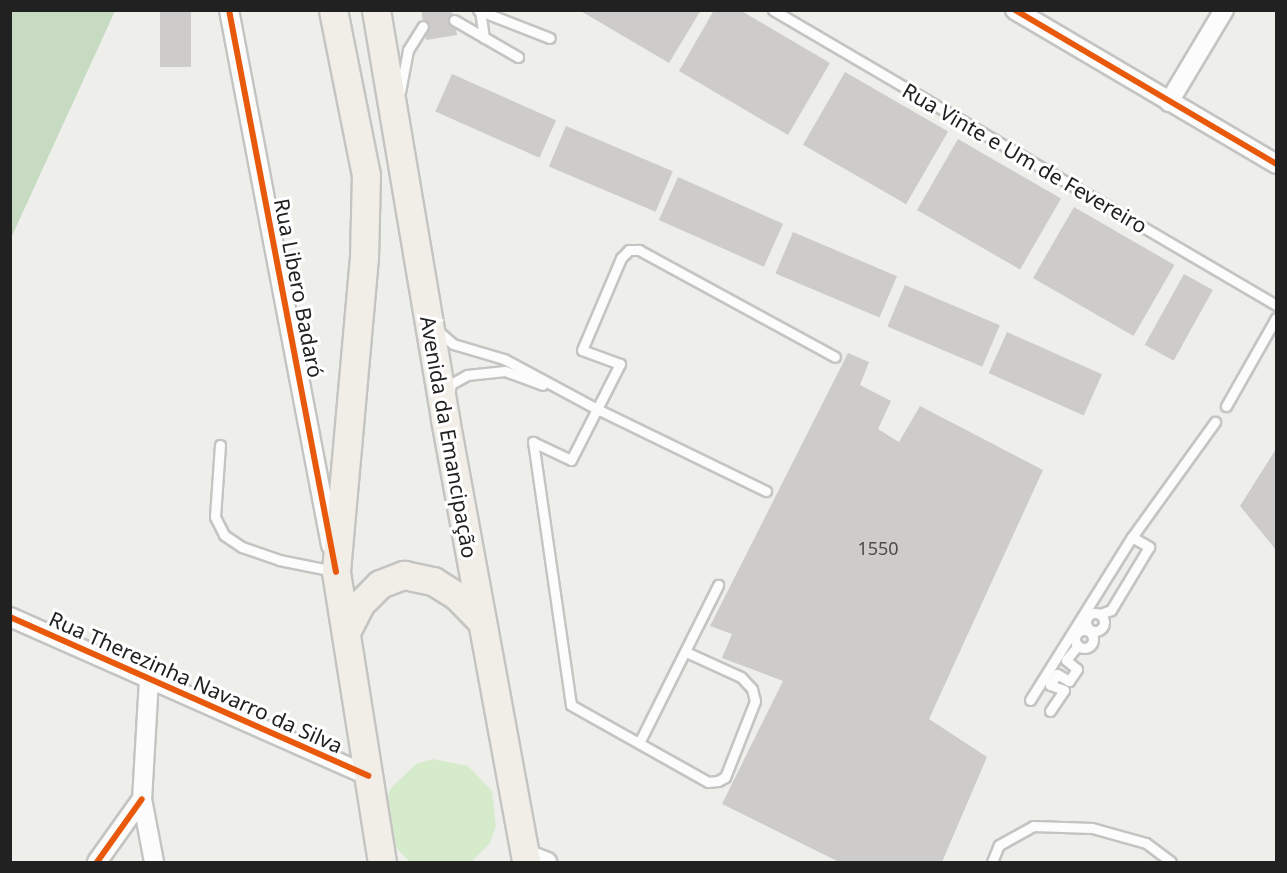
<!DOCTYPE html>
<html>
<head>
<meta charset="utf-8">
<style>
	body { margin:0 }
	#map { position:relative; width:1287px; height:873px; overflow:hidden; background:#eeeeea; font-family:"Noto Sans",sans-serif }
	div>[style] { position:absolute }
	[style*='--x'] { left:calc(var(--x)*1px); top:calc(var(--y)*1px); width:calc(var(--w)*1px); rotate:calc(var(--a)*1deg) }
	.grass>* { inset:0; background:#d6eacc }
	.forest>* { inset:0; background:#c6dbc2 }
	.building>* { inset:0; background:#cdccca; transform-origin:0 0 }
	.roads { filter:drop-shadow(2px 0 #c4c4c2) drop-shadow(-2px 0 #c4c4c2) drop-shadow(0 2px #c4c4c2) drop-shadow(0 -2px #c4c4c2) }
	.lane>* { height:9px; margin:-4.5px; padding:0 4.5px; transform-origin:4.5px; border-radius:4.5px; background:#fcfcfc }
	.lane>.ring { margin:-4.5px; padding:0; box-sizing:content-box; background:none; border:9px solid #fcfcfc; border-radius:50% }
	.street>* { height:18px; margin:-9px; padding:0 9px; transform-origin:9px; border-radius:9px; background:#fcfcfc }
	.primary>* { height:27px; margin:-13.5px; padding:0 13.5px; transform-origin:13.5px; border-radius:13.5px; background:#f1eee7 }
	.cycleway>* { height:6px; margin:-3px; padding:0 3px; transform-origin:3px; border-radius:3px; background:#e8590c }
	span { translate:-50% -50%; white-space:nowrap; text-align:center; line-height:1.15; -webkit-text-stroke:6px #fff; paint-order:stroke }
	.number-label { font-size:18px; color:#4c4c4b }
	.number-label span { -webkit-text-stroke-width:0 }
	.street-label { font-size:21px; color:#212121 }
	.frame { position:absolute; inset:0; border:12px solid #212121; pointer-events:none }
</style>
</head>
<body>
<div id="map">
	<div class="grass">
		<div style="clip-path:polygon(433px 759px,468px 766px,492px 791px,496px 826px,490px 843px,471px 862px,410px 862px,389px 840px,384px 805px,391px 788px,416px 764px)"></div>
	</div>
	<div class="forest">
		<div style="clip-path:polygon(11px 10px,115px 11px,11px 238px,10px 11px)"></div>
	</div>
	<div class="building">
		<div style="left:160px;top:10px;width:31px;height:57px"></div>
		<div style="clip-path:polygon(421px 10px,452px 10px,457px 35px,426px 40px)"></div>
		<div style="clip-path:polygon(579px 10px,701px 10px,669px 63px)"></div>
		<div style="clip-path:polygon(714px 10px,740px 10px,830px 63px,788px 135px,679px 71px)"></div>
		<div style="left:845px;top:72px;width:119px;height:84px;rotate:30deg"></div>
		<div style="left:452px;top:74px;width:114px;height:41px;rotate:24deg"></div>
		<div style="left:566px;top:126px;width:116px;height:44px;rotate:23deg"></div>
		<div style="left:958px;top:139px;width:119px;height:82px;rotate:30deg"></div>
		<div style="left:678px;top:177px;width:115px;height:47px;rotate:24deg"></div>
		<div style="left:1074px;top:207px;width:116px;height:82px;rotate:30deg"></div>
		<div style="left:793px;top:232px;width:113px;height:45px;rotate:23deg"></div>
		<div style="left:1184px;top:274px;width:33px;height:81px;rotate:29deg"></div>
		<div style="left:905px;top:285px;width:103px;height:45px;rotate:23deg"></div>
		<div style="left:1007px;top:332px;width:104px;height:45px;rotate:24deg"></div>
		<div style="clip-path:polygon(848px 353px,869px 362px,860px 385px,891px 401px,878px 429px,899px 442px,920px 406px,1043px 470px,929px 719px,987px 757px,942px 862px,839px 862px,722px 804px,783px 681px,722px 658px,732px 634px,710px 626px)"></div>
		<div style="clip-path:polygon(1276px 449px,1276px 550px,1240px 506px)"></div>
	</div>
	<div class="roads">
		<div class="lane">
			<div style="--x:478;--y:10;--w:77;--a:21.3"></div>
			<div style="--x:480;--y:10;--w:28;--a:82"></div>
			<div style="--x:773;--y:10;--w:583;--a:30.39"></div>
			<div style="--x:454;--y:20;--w:74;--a:30"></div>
			<div style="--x:400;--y:92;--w:43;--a:-79.2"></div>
			<div style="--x:408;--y:50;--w:28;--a:-58"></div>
			<div style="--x:437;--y:330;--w:21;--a:41"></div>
			<div style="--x:453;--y:344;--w:53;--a:16.4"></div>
			<div style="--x:504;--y:359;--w:103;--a:28.3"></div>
			<div style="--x:595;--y:408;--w:190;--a:25.9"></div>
			<div style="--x:449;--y:393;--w:9;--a:-77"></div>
			<div style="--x:451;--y:384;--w:18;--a:-29"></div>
			<div style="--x:467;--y:375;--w:38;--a:-6"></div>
			<div style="--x:505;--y:371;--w:40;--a:20.2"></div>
			<div style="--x:1226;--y:406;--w:101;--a:-60.4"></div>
			<div style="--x:220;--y:445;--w:72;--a:94"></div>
			<div style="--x:215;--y:517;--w:20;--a:63"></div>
			<div style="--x:224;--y:535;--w:22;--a:34"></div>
			<div style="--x:242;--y:547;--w:39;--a:19"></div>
			<div style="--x:279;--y:560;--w:56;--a:11.3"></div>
			<div style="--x:1132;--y:537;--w:142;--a:-54.2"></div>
			<div class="ring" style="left:1086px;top:613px;width:9px;height:9px"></div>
			<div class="ring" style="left:1075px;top:630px;width:9px;height:9px"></div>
			<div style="--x:686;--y:652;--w:60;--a:24.4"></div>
			<div style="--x:741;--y:677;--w:16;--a:47"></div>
			<div style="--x:752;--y:689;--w:12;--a:76"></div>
			<div style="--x:755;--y:701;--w:82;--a:111.5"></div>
			<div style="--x:725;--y:777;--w:8;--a:150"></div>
			<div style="--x:718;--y:781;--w:10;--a:174"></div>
			<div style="--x:708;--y:782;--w:157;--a:-150.7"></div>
			<div style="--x:571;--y:705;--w:266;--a:-98.2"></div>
			<div style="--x:533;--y:442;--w:42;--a:25.3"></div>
			<div style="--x:571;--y:460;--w:108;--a:-63"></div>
			<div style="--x:620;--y:364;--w:40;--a:-159.8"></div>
			<div style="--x:582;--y:350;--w:100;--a:-67"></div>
			<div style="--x:621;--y:258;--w:11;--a:-45"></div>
			<div style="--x:629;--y:250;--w:10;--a:0"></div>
			<div style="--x:639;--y:250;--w:223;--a:28.6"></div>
			<div style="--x:1030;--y:700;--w:192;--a:-58"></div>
			<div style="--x:1132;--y:537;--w:20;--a:30"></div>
			<div style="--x:1149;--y:547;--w:74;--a:121.1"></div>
			<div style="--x:1111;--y:610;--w:12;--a:160"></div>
			<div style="--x:1050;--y:711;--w:25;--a:-56"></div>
			<div style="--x:1064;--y:690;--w:15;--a:-160"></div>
			<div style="--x:1050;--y:685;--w:13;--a:-58"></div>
			<div style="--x:1057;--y:674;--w:14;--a:30"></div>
			<div style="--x:1069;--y:681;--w:14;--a:-56"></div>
			<div style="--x:1077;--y:669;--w:14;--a:-141"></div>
			<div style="--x:1066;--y:660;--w:19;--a:-51"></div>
			<div style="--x:639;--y:743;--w:177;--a:-63.4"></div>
			<div style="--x:992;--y:862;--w:18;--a:-68"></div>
			<div style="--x:999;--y:845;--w:39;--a:-29"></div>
			<div style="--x:1033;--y:826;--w:59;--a:1.9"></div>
			<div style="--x:1092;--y:828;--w:56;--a:15.5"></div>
			<div style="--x:1146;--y:843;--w:31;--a:37"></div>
		</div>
		<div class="street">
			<div style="--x:229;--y:10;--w:545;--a:79.21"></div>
			<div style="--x:1015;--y:10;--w:303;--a:30.5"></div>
			<div style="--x:1169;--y:102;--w:107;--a:-59.1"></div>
			<div style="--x:10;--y:617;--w:392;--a:23.9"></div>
			<div style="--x:149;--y:679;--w:120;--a:93.3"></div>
			<div style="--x:142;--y:799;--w:64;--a:79.2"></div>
			<div style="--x:524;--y:853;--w:25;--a:21"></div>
			<div style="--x:97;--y:862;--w:77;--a:-54.5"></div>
		</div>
		<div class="primary">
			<div style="--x:333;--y:10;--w:168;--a:78.7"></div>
			<div style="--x:366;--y:175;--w:82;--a:91.4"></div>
			<div style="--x:364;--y:257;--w:316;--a:95.1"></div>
			<div style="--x:336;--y:572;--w:294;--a:81"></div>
			<div style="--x:376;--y:10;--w:415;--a:80.4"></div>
			<div style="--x:445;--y:419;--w:450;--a:79.6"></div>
			<div style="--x:346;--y:632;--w:33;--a:-63"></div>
			<div style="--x:361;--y:603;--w:27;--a:-45"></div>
			<div style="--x:380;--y:584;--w:26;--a:-21"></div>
			<div style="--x:404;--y:575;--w:30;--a:12"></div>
			<div style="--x:433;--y:581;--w:28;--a:32"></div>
			<div style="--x:457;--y:596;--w:36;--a:46"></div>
		</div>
	</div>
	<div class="cycleway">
		<div style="--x:229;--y:10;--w:572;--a:79.22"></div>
		<div style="--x:1015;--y:10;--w:303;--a:30.5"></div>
		<div style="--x:10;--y:617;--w:392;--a:23.9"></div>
		<div style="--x:97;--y:862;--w:77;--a:-54.5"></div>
	</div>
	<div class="number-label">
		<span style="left:878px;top:548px">1550</span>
	</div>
	<div class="street-label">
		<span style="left:1025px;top:158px;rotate:30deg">Rua Vinte e Um de Fevereiro</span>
		<span style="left:299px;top:288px;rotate:79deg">Rua Libero Badaró</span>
		<span style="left:449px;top:437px;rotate:80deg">Avenida da Emancipação</span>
		<span style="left:196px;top:682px;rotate:24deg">Rua Therezinha Navarro da Silva</span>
	</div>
	<div class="frame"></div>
</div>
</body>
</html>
